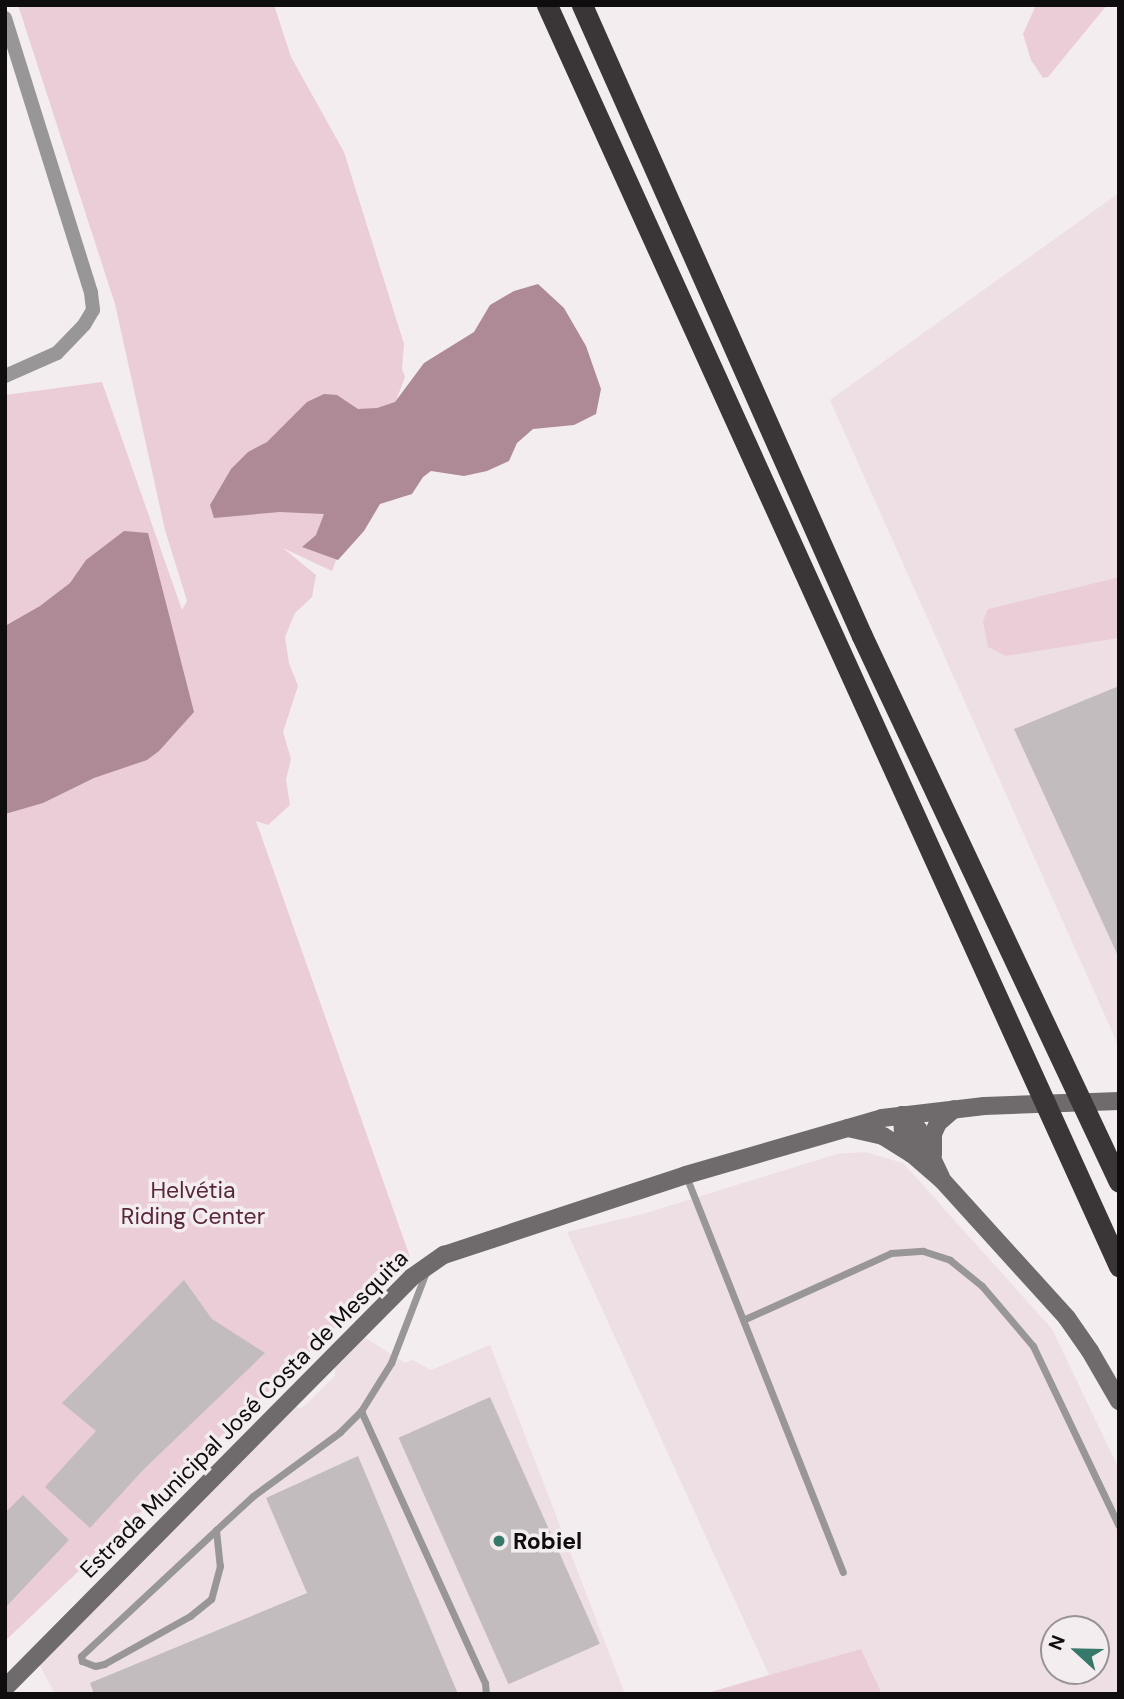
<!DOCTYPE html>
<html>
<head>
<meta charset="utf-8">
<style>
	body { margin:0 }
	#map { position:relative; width:1124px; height:1699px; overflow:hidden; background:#f3edef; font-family:"DM Sans",sans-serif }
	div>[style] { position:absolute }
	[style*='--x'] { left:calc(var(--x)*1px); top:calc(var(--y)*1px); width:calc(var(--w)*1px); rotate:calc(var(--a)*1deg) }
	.built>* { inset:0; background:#eddfe3 }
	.green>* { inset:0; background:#ebcdd7 }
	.water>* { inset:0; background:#ae8a96 }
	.building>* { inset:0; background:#c2bcbe; transform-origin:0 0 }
	.service>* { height:7px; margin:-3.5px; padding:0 3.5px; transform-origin:3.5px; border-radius:3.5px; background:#989696 }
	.minor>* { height:14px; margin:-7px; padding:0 7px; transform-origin:7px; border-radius:7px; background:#989696 }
	.secondary>* { height:18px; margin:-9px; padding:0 9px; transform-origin:9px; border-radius:9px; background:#6f6b6d }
	.motorway>* { height:21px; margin:-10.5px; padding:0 10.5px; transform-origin:10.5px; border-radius:10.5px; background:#3a3537 }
	.dots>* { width:19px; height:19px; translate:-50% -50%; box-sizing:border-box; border:4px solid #f3edef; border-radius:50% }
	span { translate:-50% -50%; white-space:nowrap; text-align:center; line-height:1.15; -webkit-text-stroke:7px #f3edef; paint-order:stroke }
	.park-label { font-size:23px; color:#58273b }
	.street-label { font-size:23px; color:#0f0d0d }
	.poi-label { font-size:23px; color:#0f0d0d; font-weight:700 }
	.left { translate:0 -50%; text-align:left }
	.frame { position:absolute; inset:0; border:7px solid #0f0d0d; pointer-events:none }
	.north { position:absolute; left:1040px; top:1615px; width:70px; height:70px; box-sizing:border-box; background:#f3edef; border:2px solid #989395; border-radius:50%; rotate:292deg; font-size:19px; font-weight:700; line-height:28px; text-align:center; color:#0f0d0d }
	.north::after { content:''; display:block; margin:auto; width:24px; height:32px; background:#367869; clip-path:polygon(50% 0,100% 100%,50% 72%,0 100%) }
</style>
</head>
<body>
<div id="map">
	<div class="built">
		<div style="clip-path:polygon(1119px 193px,1119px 577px,988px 609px,1006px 656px,1119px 638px,1119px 1047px,830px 400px)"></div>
		<div style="clip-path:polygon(evenodd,865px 1152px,903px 1163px,1052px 1329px,1119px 1469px,1119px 1694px,882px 1694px,861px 1649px,769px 1675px,567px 1232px,643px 1214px,837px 1154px,865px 1152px,1054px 1629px,1096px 1629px,1096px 1671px,1054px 1671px,1054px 1629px)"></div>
		<div style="clip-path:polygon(364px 1337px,405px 1363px,412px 1360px,431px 1370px,490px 1345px,625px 1694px,55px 1694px,39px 1664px,295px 1407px,302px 1408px,335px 1376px,335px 1367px)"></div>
	</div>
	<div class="green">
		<div style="clip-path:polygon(18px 5px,274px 5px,291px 57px,344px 152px,404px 344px,402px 369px,405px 377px,332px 571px,283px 548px,316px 575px,312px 597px,295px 613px,285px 637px,289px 663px,298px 686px,283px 732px,291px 759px,286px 780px,290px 805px,268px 825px,256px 821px,410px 1257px,5px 1641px,5px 395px,102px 382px,182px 610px,187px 601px,165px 530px,115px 304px)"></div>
		<div style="clip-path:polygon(1036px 5px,1107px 5px,1048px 77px,1043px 78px,1031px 60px,1023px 34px)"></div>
		<div style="clip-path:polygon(1119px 577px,1119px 638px,1006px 656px,988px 647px,983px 621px,988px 609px)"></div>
		<div style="clip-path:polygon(861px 1649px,882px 1694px,704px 1694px,769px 1675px)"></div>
	</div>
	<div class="water">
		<div style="clip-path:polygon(538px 284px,564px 308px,586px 346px,601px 389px,596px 414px,574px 425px,533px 429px,517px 443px,509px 461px,487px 471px,464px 476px,431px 471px,423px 477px,412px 494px,380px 504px,364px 531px,338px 560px,302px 547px,316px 535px,324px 514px,280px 512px,214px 518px,210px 505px,231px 469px,248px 452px,267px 442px,307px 402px,324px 394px,337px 395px,358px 409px,377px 408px,395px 402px,424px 363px,474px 332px,490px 305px,514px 291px)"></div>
		<div style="clip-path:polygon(124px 531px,148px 533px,194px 712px,159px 751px,147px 760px,94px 778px,43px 803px,5px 814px,5px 626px,40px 606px,70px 583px,86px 560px)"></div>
	</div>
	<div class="building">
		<div style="clip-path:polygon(1119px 686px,1119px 958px,1014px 729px)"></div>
		<div style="clip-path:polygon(184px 1280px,212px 1319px,265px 1353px,144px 1469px,90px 1528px,45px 1487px,96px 1431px,62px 1403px)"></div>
		<div style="left:490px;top:1397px;width:270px;height:100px;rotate:66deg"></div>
		<div style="clip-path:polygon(358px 1456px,458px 1694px,94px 1694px,90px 1683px,307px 1593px,266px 1498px)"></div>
		<div style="clip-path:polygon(23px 1495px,69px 1540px,5px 1608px,5px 1513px)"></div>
	</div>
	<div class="service">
		<div style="--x:686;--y:1176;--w:426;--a:68.4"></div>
		<div style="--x:745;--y:1319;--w:160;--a:-24.3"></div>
		<div style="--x:891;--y:1253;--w:32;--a:-4"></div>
		<div style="--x:923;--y:1251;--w:28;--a:18"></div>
		<div style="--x:950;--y:1260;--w:41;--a:39.1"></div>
		<div style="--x:982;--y:1286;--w:79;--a:49.6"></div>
		<div style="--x:1033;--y:1346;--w:199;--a:64.5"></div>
		<div style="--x:361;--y:1411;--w:299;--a:65.5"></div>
		<div style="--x:485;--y:1683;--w:11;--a:85"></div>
		<div style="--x:216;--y:1530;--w:36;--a:84"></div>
		<div style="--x:220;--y:1566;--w:34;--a:105"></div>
		<div style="--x:211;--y:1599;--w:27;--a:141"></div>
		<div style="--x:190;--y:1616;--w:98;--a:150.8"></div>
		<div style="--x:104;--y:1664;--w:9;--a:167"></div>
		<div style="--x:95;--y:1666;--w:14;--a:-159"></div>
		<div style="--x:82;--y:1661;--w:5;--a:-101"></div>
		<div style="--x:81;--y:1656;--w:185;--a:-43"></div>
		<div style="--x:216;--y:1530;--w:50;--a:-42.6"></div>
		<div style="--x:253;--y:1496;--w:108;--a:-36.3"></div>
		<div style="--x:340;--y:1432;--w:30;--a:-45"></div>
		<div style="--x:361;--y:1411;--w:57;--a:-58"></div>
		<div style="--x:391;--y:1363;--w:97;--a:-69"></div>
	</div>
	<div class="minor">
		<div style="--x:5;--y:18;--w:288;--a:72.6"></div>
		<div style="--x:91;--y:293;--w:17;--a:83"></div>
		<div style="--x:93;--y:310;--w:17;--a:121"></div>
		<div style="--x:84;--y:325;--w:39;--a:134"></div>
		<div style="--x:57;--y:353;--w:57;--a:156.1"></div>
	</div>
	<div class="secondary">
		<div style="--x:902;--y:1115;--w:18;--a:87"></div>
		<div style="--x:903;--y:1133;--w:23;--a:67"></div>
		<div style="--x:912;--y:1154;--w:40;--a:41"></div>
		<div style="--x:942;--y:1180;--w:186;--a:47.8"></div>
		<div style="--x:1067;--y:1318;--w:40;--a:55.1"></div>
		<div style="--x:1090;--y:1351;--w:58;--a:59.9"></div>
		<div style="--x:902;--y:1115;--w:21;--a:41"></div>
		<div style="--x:918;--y:1129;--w:53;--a:64.4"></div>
		<div style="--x:848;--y:1128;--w:36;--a:13"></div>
		<div style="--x:883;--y:1136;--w:34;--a:32"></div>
		<div style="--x:933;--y:1155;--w:21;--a:-90"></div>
		<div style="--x:933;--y:1134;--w:12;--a:-66"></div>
		<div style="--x:938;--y:1123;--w:21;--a:-41"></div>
		<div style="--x:5;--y:1688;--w:578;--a:-45.28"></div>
		<div style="--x:412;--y:1277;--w:39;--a:-35"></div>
		<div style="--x:444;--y:1255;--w:255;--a:-18.3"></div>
		<div style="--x:686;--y:1175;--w:204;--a:-16.2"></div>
		<div style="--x:882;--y:1118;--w:103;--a:-6.7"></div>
		<div style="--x:984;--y:1106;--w:135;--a:-2.1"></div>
	</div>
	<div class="motorway">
		<div style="--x:547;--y:5;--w:1385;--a:65.6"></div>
		<div style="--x:582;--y:5;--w:690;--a:66.07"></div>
		<div style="--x:862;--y:636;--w:603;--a:64.79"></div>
	</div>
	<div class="dots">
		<div style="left:499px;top:1541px;background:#367869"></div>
	</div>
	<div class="park-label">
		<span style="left:193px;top:1203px">Helvétia<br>Riding Center</span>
	</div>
	<div class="street-label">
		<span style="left:244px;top:1414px;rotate:-45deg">Estrada Municipal José Costa de Mesquita</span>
	</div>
	<div class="poi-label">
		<span class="left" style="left:513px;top:1541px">Robiel</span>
	</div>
	<div class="frame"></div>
	<div class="north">N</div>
</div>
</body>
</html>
